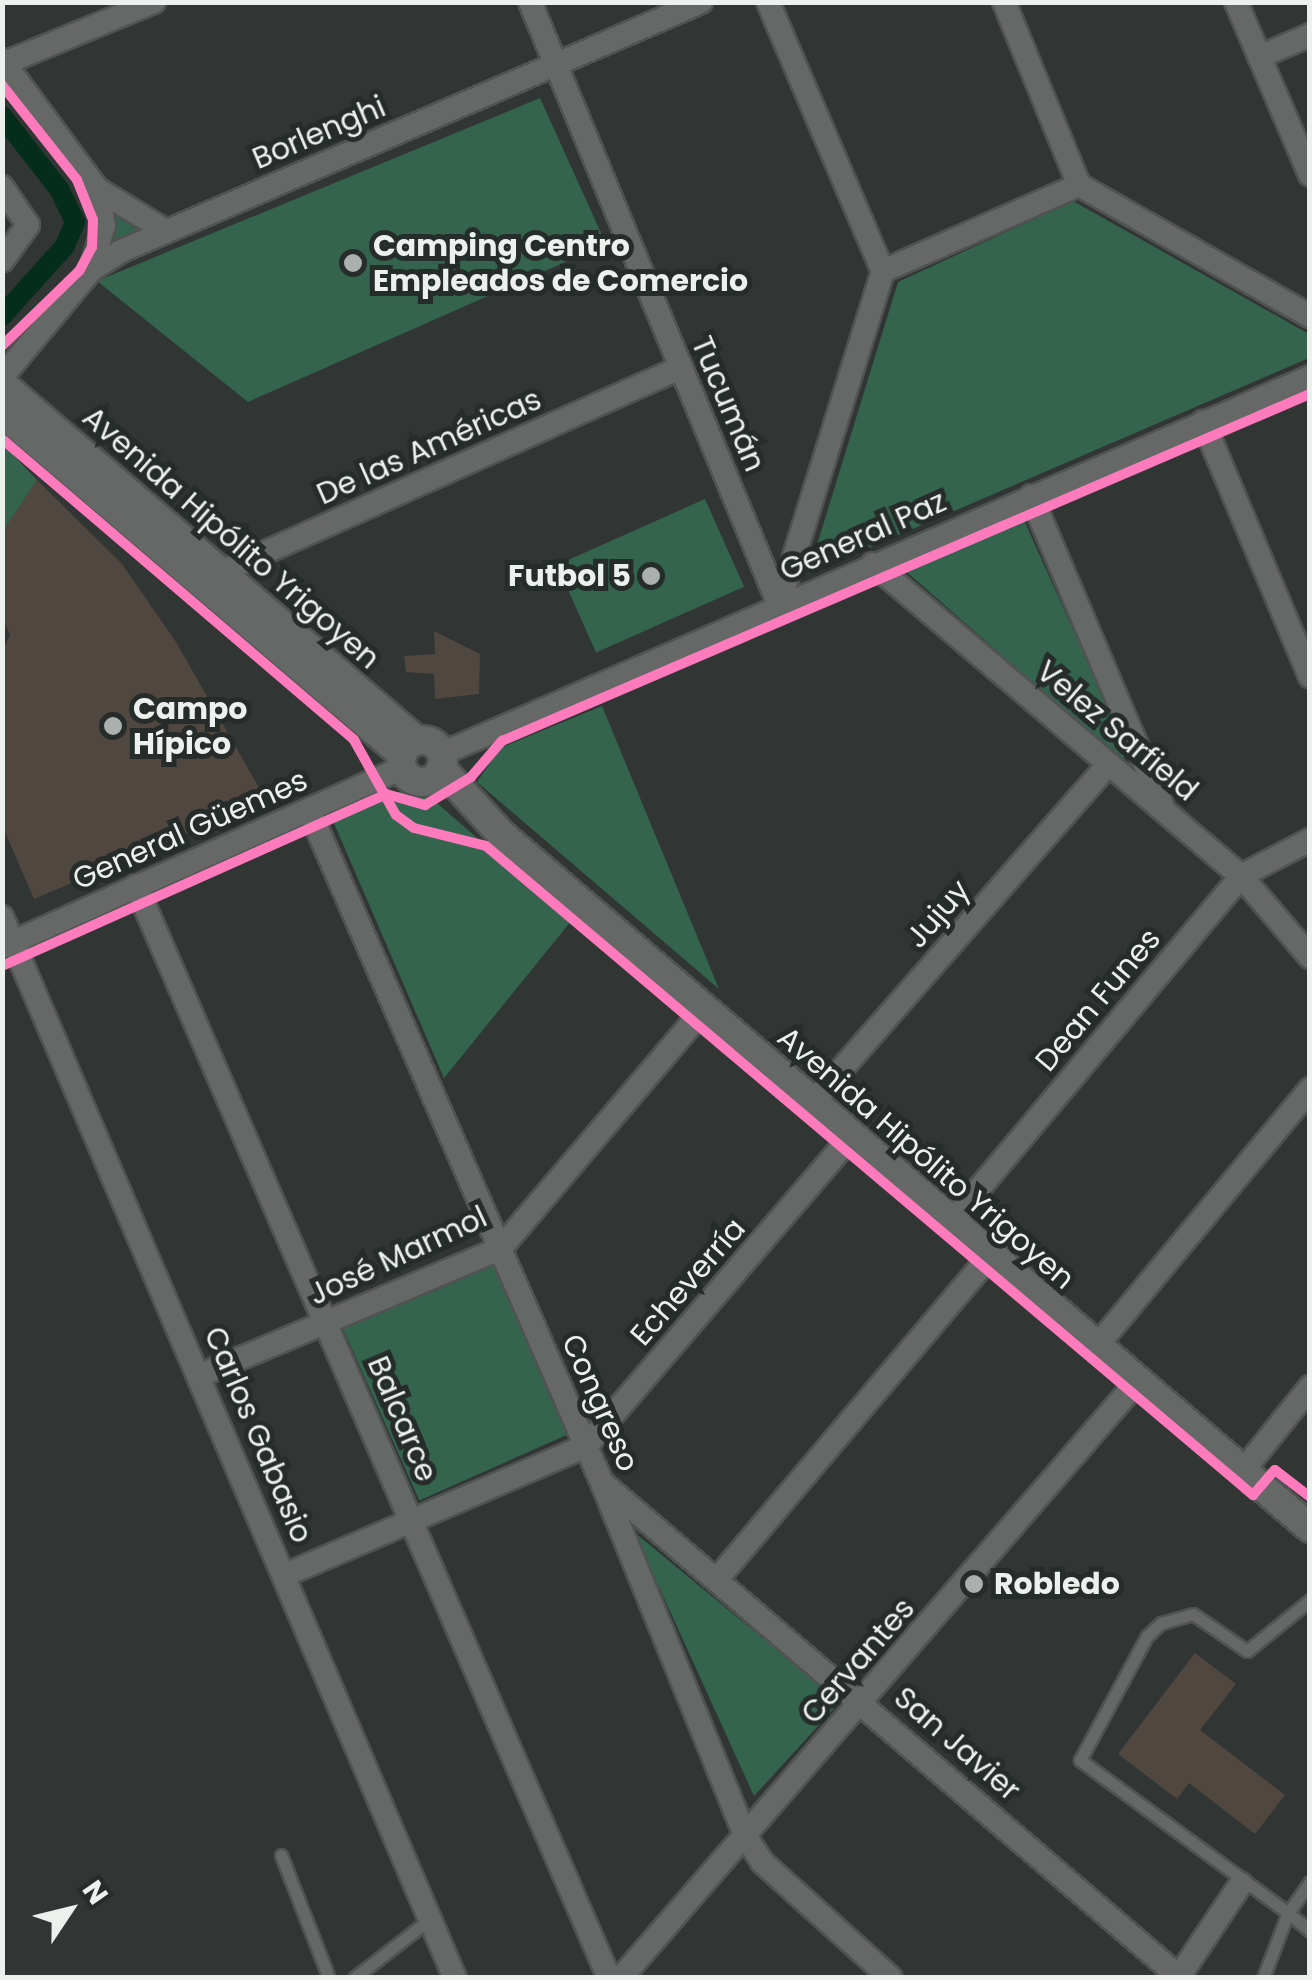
<!DOCTYPE html>
<html>
<head>
<meta charset="utf-8">
<style>
	body { margin:0 }
	#map { position:relative; width:1312px; height:1980px; overflow:hidden; background:#313533; font-family:Poppins,sans-serif }
	div>[style] { position:absolute }
	[style*='--x'] { left:calc(var(--x)*1px); top:calc(var(--y)*1px); width:calc(var(--w)*1px); rotate:calc(var(--a)*1deg) }
	.green>* { inset:0; background:#34644d; transform-origin:0 0 }
	.canal>* { height:20px; margin:-10px; padding:0 10px; transform-origin:10px; border-radius:10px; background:#052d1c }
	.building>* { inset:0; background:#504741 }
	.roads { filter:drop-shadow(2px 0 #505352) drop-shadow(-2px 0 #505352) drop-shadow(0 2px #505352) drop-shadow(0 -2px #505352) }
	.service>* { height:11px; margin:-5.5px; padding:0 5.5px; transform-origin:5.5px; border-radius:5.5px; background:#666867 }
	.minor>* { height:22px; margin:-11px; padding:0 11px; transform-origin:11px; border-radius:11px; background:#666867 }
	.tertiary>* { height:28px; margin:-14px; padding:0 14px; transform-origin:14px; border-radius:14px; background:#666867 }
	.tertiary>.ring { margin:-14px; padding:0; box-sizing:content-box; background:none; border:28px solid #666867; border-radius:50% }
	.cycleway>* { height:10px; margin:-5px; padding:0 5px; transform-origin:5px; border-radius:5px; background:#fd7abc }
	.dots>* { width:28px; height:28px; translate:-50% -50%; box-sizing:border-box; border:5px solid #262c29; border-radius:50% }
	span { translate:-50% -50%; white-space:nowrap; text-align:center; line-height:1.15; -webkit-text-stroke:10px #262c29; paint-order:stroke }
	.street-label { font-size:30px; color:#ecf1ee }
	.poi-label { font-size:30px; color:#ecf1ee; font-weight:700 }
	.left { translate:0 -50%; text-align:left }
	.right { translate:-100% -50%; text-align:right }
	.frame { position:absolute; inset:0; border:5px solid #ecf1ee; pointer-events:none }
	.north { position:absolute; left:20px; top:1860px; width:100px; height:100px; -webkit-text-stroke:8px #262c29; paint-order:stroke; rotate:55deg; font-size:28px; font-weight:700; line-height:40px; text-align:center; color:#ecf1ee }
	.north::after { content:''; display:block; margin:auto; width:35px; height:45px; background:#ecf1ee; clip-path:polygon(50% 0,100% 100%,50% 72%,0 100%) }
</style>
</head>
<body>
<div id="map">
	<div class="green">
		<div style="clip-path:polygon(540px 98px,606px 244px,248px 402px,97px 281px)"></div>
		<div style="clip-path:polygon(1073px 201px,1309px 334px,1309px 358px,808px 574px,898px 282px)"></div>
		<div style="clip-path:polygon(114px 211px,145px 229px,109px 246px)"></div>
		<div style="clip-path:polygon(3px 444px,37px 480px,3px 532px)"></div>
		<div style="left:705px;top:499px;width:96px;height:162px;rotate:66deg"></div>
		<div style="clip-path:polygon(1023px 518px,1128px 752px,1122px 760px,901px 567px)"></div>
		<div style="clip-path:polygon(602px 706px,719px 989px,477px 782px,500px 748px)"></div>
		<div style="clip-path:polygon(416px 785px,572px 920px,444px 1078px,333px 821px)"></div>
		<div style="left:492px;top:1258px;width:192px;height:165px;rotate:66deg"></div>
		<div style="clip-path:polygon(634px 1532px,840px 1702px,754px 1796px)"></div>
	</div>
	<div class="canal">
		<div style="--x:2;--y:116;--w:93;--a:52"></div>
		<div style="--x:59;--y:189;--w:37;--a:64"></div>
		<div style="--x:75;--y:222;--w:26;--a:113"></div>
		<div style="--x:65;--y:246;--w:94;--a:132"></div>
	</div>
	<div class="building">
		<div style="clip-path:polygon(37px 480px,122px 564px,176px 642px,266px 800px,34px 899px,2px 825px,2px 652px,10px 635px,2px 616px,2px 532px)"></div>
		<div style="clip-path:polygon(434px 631px,480px 654px,479px 694px,435px 699px,434px 674px,406px 672px,404px 656px,435px 654px)"></div>
		<div style="clip-path:polygon(1195px 1653px,1236px 1684px,1200px 1730px,1285px 1795px,1255px 1834px,1189px 1783px,1177px 1799px,1118px 1754px)"></div>
	</div>
	<div class="roads">
		<div class="service">
			<div style="--x:1310;--y:1600;--w:81;--a:141"></div>
			<div style="--x:1247;--y:1651;--w:65;--a:-145.6"></div>
			<div style="--x:1193;--y:1614;--w:33;--a:164"></div>
			<div style="--x:1161;--y:1623;--w:19;--a:137"></div>
			<div style="--x:1147;--y:1636;--w:141;--a:118.4"></div>
			<div style="--x:1080;--y:1760;--w:258;--a:36.3"></div>
			<div style="--x:1288;--y:1913;--w:38;--a:-55"></div>
			<div style="--x:281;--y:1855;--w:132;--a:68.7"></div>
			<div style="--x:354;--y:1978;--w:96;--a:-37.8"></div>
			<div style="--x:1263;--y:1978;--w:70;--a:-69"></div>
			<div style="--x:1288;--y:1913;--w:28;--a:39"></div>
		</div>
		<div class="minor">
			<div style="--x:530;--y:2;--w:652;--a:67.56"></div>
			<div style="--x:768;--y:2;--w:293;--a:66.9"></div>
			<div style="--x:883;--y:271;--w:350;--a:107.3"></div>
			<div style="--x:1004;--y:2;--w:198;--a:67.7"></div>
			<div style="--x:1079;--y:185;--w:266;--a:29.6"></div>
			<div style="--x:1236;--y:2;--w:188;--a:66.8"></div>
			<div style="--x:1259;--y:57;--w:56;--a:-23.3"></div>
			<div style="--x:2;--y:60;--w:160;--a:53.6"></div>
			<div style="--x:97;--y:189;--w:37;--a:79"></div>
			<div style="--x:104;--y:225;--w:47;--a:106.1"></div>
			<div style="--x:5;--y:63;--w:161;--a:-22.3"></div>
			<div style="--x:2;--y:187;--w:46;--a:55.6"></div>
			<div style="--x:28;--y:225;--w:44;--a:125.8"></div>
			<div style="--x:97;--y:189;--w:81;--a:31.3"></div>
			<div style="--x:883;--y:271;--w:214;--a:-23.7"></div>
			<div style="--x:2;--y:377;--w:139;--a:-50.2"></div>
			<div style="--x:91;--y:270;--w:36;--a:-32"></div>
			<div style="--x:121;--y:251;--w:631;--a:-23.23"></div>
			<div style="--x:1203;--y:422;--w:276;--a:67.2"></div>
			<div style="--x:1031;--y:496;--w:336;--a:67"></div>
			<div style="--x:873;--y:564;--w:482;--a:40.3"></div>
			<div style="--x:1241;--y:876;--w:106;--a:49.6"></div>
			<div style="--x:213;--y:581;--w:12;--a:-48"></div>
			<div style="--x:221;--y:572;--w:502;--a:-23.96"></div>
			<div style="--x:441;--y:754;--w:947;--a:-23.45"></div>
			<div style="--x:309;--y:810;--w:734;--a:66.47"></div>
			<div style="--x:602;--y:1483;--w:382;--a:67.9"></div>
			<div style="--x:746;--y:1837;--w:30;--a:57"></div>
			<div style="--x:762;--y:1862;--w:173;--a:42"></div>
			<div style="--x:136;--y:886;--w:1190;--a:66.58"></div>
			<div style="--x:2;--y:917;--w:1154;--a:66.88"></div>
			<div style="--x:2;--y:947;--w:438;--a:-24.1"></div>
			<div style="--x:812;--y:1103;--w:451;--a:-48.8"></div>
			<div style="--x:951;--y:1222;--w:451;--a:-50"></div>
			<div style="--x:1241;--y:876;--w:78;--a:-27.6"></div>
			<div style="--x:1096;--y:1347;--w:335;--a:-50.3"></div>
			<div style="--x:201;--y:1375;--w:324;--a:-22.9"></div>
			<div style="--x:500;--y:1249;--w:315;--a:-49.6"></div>
			<div style="--x:1242;--y:1472;--w:109;--a:-51.3"></div>
			<div style="--x:605;--y:1485;--w:755;--a:40.59"></div>
			<div style="--x:285;--y:1575;--w:327;--a:-23.2"></div>
			<div style="--x:586;--y:1446;--w:408;--a:-49.4"></div>
			<div style="--x:718;--y:1578;--w:422;--a:-49.8"></div>
			<div style="--x:621;--y:1978;--w:788;--a:-49.11"></div>
			<div style="--x:1178;--y:1978;--w:113;--a:-56.2"></div>
		</div>
		<div class="tertiary">
			<div style="--x:2;--y:384;--w:547;--a:40.7"></div>
			<div style="--x:2;--y:413;--w:526;--a:40.45"></div>
			<div class="ring" style="left:401px;top:740px;width:14px;height:14px"></div>
			<div style="--x:441;--y:768;--w:91;--a:47.7"></div>
			<div style="--x:502;--y:835;--w:1064;--a:40.62"></div>
		</div>
	</div>
	<div class="cycleway">
		<div style="--x:2;--y:85;--w:121;--a:51.7"></div>
		<div style="--x:77;--y:180;--w:43;--a:68.2"></div>
		<div style="--x:93;--y:220;--w:27;--a:92"></div>
		<div style="--x:92;--y:247;--w:27;--a:118"></div>
		<div style="--x:79;--y:271;--w:107;--a:135.8"></div>
		<div style="--x:2;--y:439;--w:463;--a:40.5"></div>
		<div style="--x:354;--y:740;--w:86;--a:60.8"></div>
		<div style="--x:396;--y:815;--w:22;--a:36"></div>
		<div style="--x:414;--y:828;--w:74;--a:14"></div>
		<div style="--x:486;--y:846;--w:1005;--a:40.24"></div>
		<div style="--x:1253;--y:1495;--w:33;--a:-49"></div>
		<div style="--x:1275;--y:1470;--w:44;--a:37.6"></div>
		<div style="--x:2;--y:966;--w:421;--a:-24.1"></div>
		<div style="--x:386;--y:794;--w:41;--a:15.8"></div>
		<div style="--x:425;--y:805;--w:54;--a:-31.3"></div>
		<div style="--x:471;--y:777;--w:48;--a:-49.3"></div>
		<div style="--x:502;--y:741;--w:879;--a:-23.24"></div>
	</div>
	<div class="dots">
		<div style="left:353px;top:263px;background:#abafad"></div>
		<div style="left:651px;top:576px;background:#abafad"></div>
		<div style="left:113px;top:726px;background:#abafad"></div>
		<div style="left:974px;top:1584px;background:#abafad"></div>
	</div>
	<div class="street-label">
		<span style="left:319px;top:133px;rotate:-23deg">Borlenghi</span>
		<span style="left:728px;top:404px;rotate:67deg">Tucumán</span>
		<span style="left:429px;top:447px;rotate:-24deg">De las Américas</span>
		<span style="left:863px;top:536px;rotate:-24deg">General Paz</span>
		<span style="left:231px;top:538px;rotate:41deg">Avenida Hipólito Yrigoyen</span>
		<span style="left:1117px;top:731px;rotate:40deg">Velez Sarfield</span>
		<span style="left:190px;top:830px;rotate:-24deg">General Güemes</span>
		<span style="left:938px;top:914px;rotate:-49deg">Jujuy</span>
		<span style="left:1098px;top:1000px;rotate:-50deg">Dean Funes</span>
		<span style="left:926px;top:1158px;rotate:41deg">Avenida Hipólito Yrigoyen</span>
		<span style="left:398px;top:1256px;rotate:-25deg">José Marmol</span>
		<span style="left:688px;top:1282px;rotate:-49deg">Echeverría</span>
		<span style="left:600px;top:1403px;rotate:66deg">Congreso</span>
		<span style="left:402px;top:1419px;rotate:67deg">Balcarce</span>
		<span style="left:258px;top:1435px;rotate:67deg">Carlos Gabasio</span>
		<span style="left:858px;top:1661px;rotate:-49deg">Cervantes</span>
		<span style="left:957px;top:1744px;rotate:41deg">San Javier</span>
	</div>
	<div class="poi-label">
		<span class="left" style="left:373px;top:263px">Camping Centro<br>Empleados de Comercio</span>
		<span class="right" style="left:631px;top:576px">Futbol 5</span>
		<span class="left" style="left:133px;top:726px">Campo<br>Hípico</span>
		<span class="left" style="left:994px;top:1584px">Robledo</span>
	</div>
	<div class="frame"></div>
	<div class="north">N</div>
</div>
</body>
</html>
